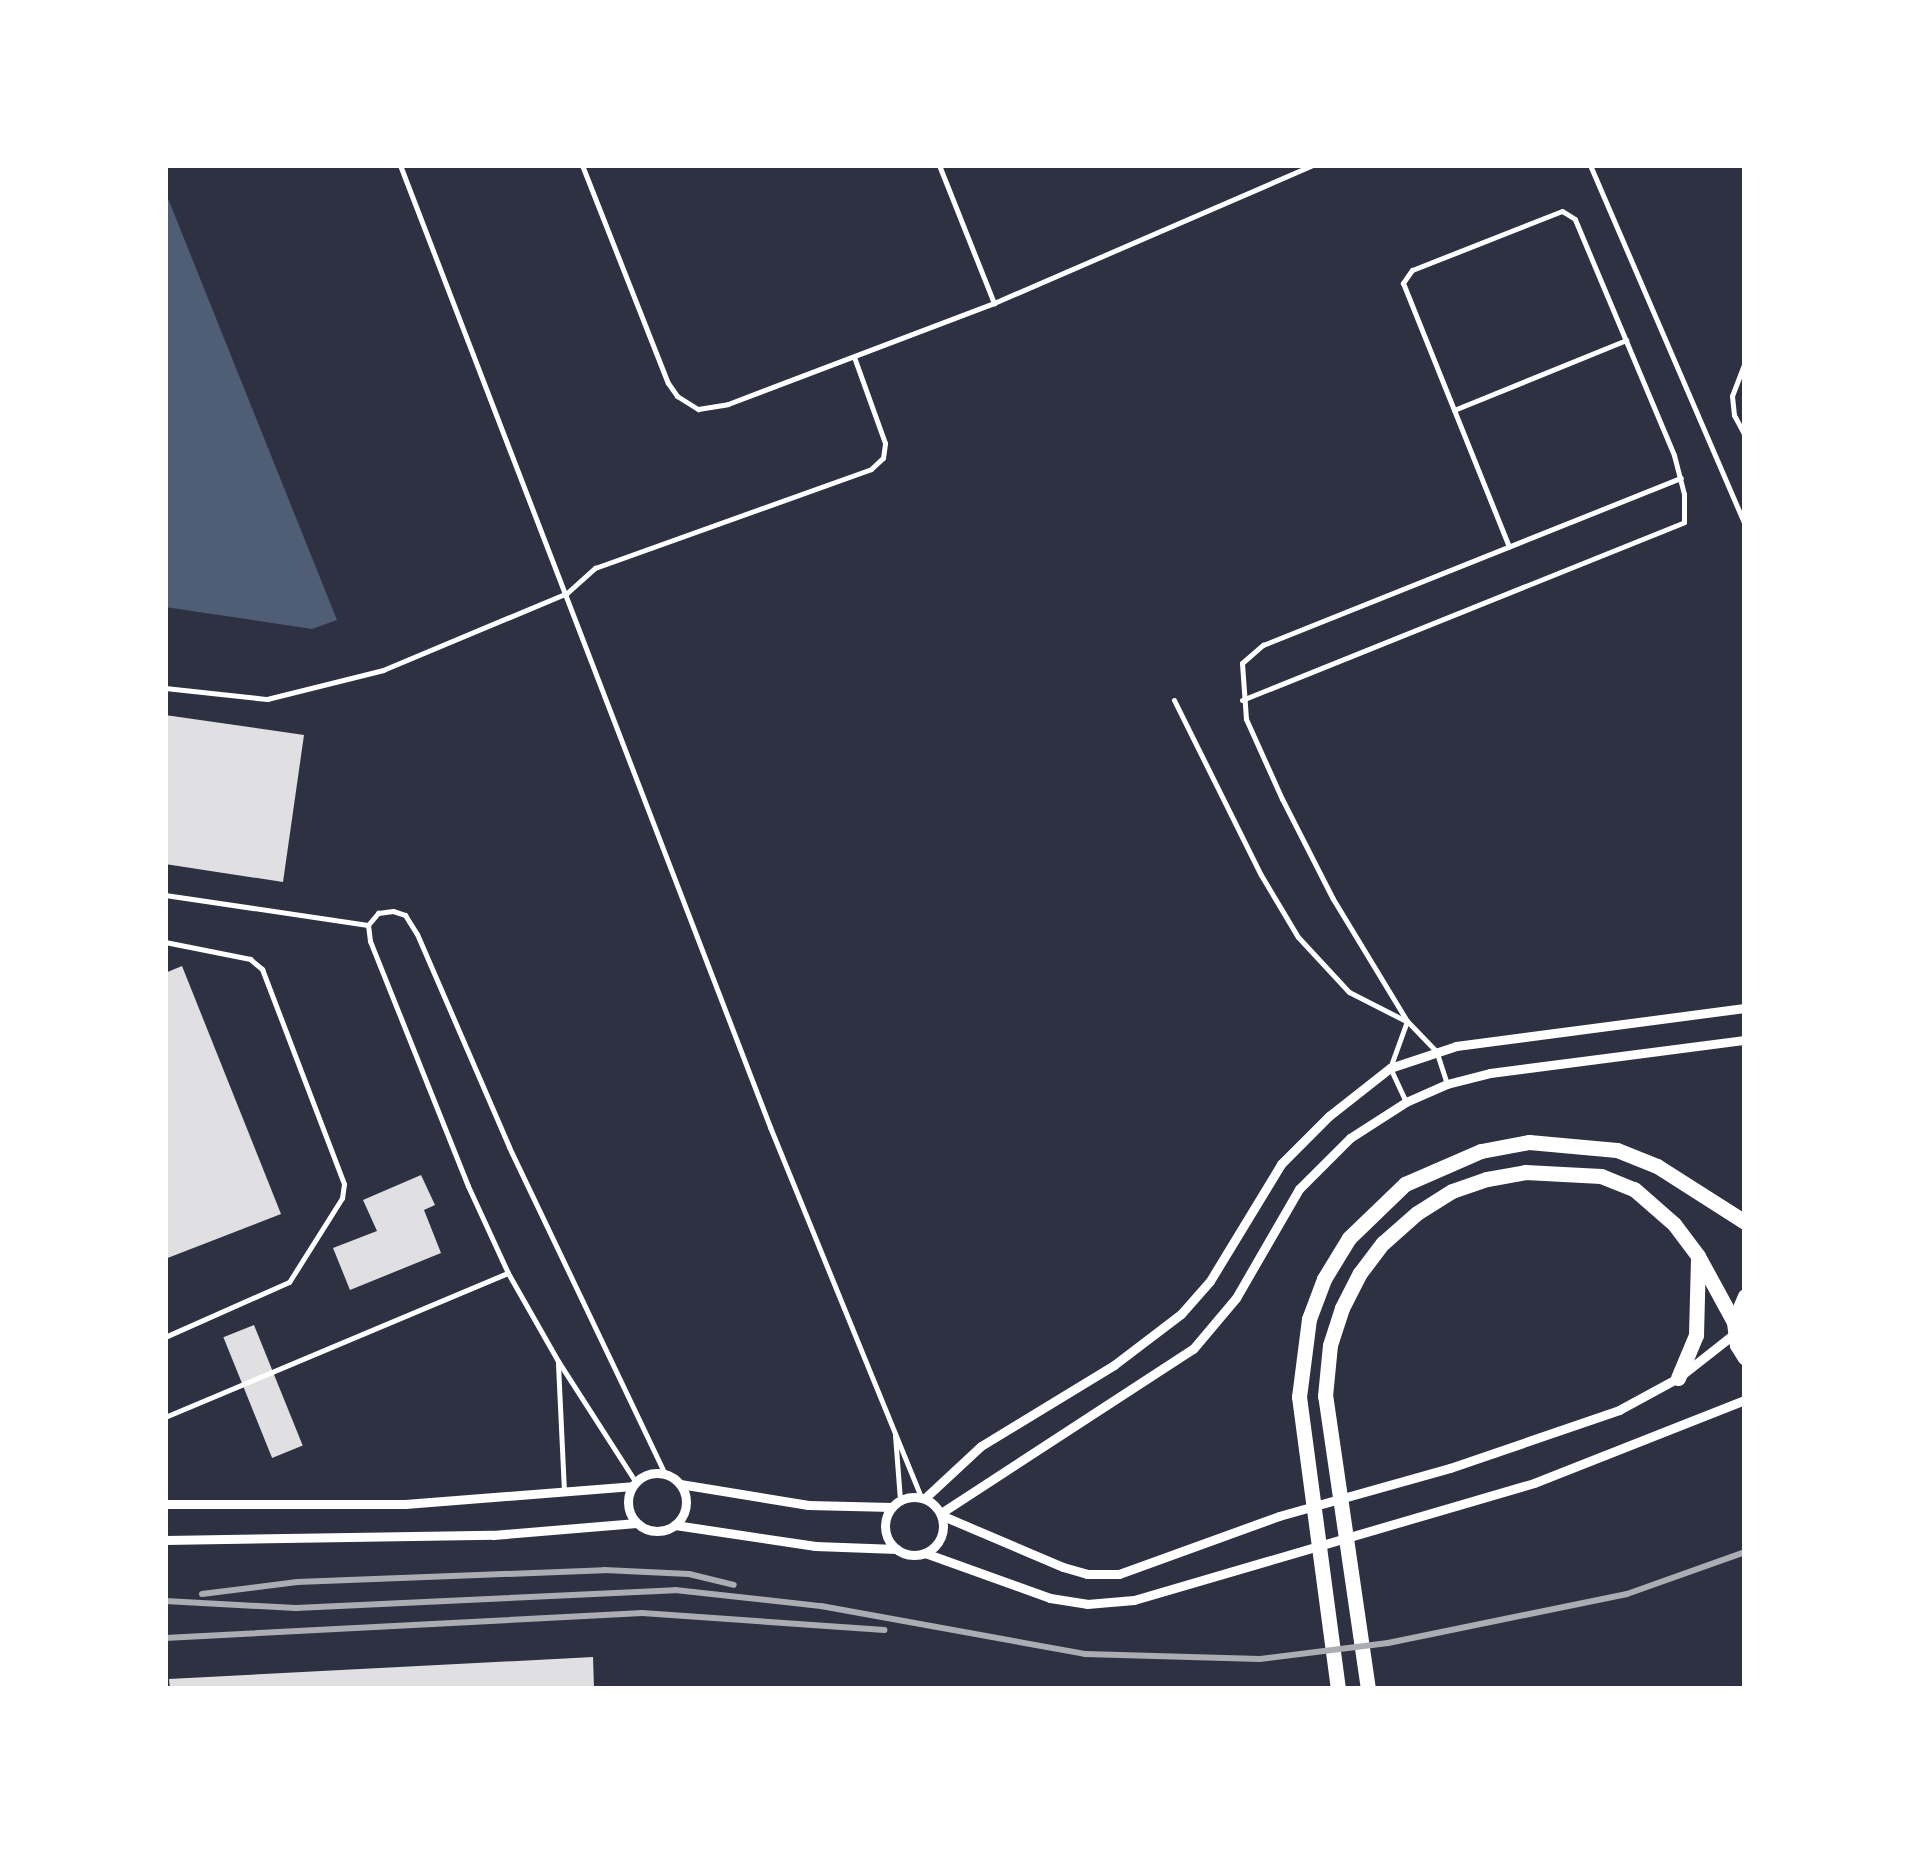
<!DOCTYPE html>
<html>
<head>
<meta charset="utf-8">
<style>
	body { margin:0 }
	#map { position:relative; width:1910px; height:1854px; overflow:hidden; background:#2d3142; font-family:"DejaVu Sans",sans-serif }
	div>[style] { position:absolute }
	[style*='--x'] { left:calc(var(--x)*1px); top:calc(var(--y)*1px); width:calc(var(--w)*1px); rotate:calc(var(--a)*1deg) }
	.water>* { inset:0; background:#4f5d75 }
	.building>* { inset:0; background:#e0e0e3; transform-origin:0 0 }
	.service>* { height:5px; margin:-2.5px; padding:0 2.5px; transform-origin:2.5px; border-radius:2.5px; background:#fff }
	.minor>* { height:9px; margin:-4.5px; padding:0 4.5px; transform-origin:4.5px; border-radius:4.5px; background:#fff }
	.minor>.ring { margin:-4.5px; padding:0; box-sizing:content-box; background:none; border:9px solid #fff; border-radius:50% }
	.primary>* { height:15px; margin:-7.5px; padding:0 7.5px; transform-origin:7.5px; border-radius:7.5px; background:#fff }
	.rail>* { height:6px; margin:-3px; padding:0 3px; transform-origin:3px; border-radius:3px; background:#abadb3 }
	span { translate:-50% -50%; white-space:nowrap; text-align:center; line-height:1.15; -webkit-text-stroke:9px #fff; paint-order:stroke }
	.frame { position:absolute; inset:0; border:168px solid #fff; pointer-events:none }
</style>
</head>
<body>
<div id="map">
	<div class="water">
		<div style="clip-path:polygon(165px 191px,337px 620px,312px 629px,165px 607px)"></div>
	</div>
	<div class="building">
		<div style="clip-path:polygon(165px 715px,304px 735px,283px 882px,165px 864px)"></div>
		<div style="clip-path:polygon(182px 966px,281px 1214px,165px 1259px,165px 973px)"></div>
		<div style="clip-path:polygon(421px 1175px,435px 1205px,424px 1210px,441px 1253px,350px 1290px,333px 1248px,377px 1231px,363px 1200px)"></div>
		<div style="left:254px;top:1325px;width:130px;height:33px;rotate:68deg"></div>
		<div style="clip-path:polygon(593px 1657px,594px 1689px,170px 1689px,169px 1679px)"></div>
	</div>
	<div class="service">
		<div style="--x:400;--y:165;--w:1031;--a:68.96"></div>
		<div style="--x:770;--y:1127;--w:400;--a:67.8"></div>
		<div style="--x:582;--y:165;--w:234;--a:68.5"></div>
		<div style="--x:668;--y:383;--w:16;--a:55"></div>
		<div style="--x:677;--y:396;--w:25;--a:32"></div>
		<div style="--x:698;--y:409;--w:30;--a:-9"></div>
		<div style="--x:728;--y:404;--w:285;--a:-20.8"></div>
		<div style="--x:939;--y:165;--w:149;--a:68.3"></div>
		<div style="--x:994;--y:303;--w:348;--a:-23.4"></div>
		<div style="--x:1590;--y:165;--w:392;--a:66.7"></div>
		<div style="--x:1745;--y:362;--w:36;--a:111"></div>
		<div style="--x:1732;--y:396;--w:19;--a:84"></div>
		<div style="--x:1734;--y:415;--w:24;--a:62"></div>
		<div style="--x:1454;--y:410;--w:186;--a:-22.1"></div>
		<div style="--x:165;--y:688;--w:103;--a:6.2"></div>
		<div style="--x:267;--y:699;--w:120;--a:-14"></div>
		<div style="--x:383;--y:670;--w:199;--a:-22.7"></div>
		<div style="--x:567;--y:593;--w:38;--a:-42"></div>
		<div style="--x:595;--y:568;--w:293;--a:-19.7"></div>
		<div style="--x:871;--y:469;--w:16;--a:-43"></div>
		<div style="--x:883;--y:458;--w:15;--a:-82"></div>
		<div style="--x:885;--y:443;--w:91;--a:-109.8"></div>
		<div style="--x:1174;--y:700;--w:195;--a:63.6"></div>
		<div style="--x:1261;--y:875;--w:72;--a:59.2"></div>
		<div style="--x:1298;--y:937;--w:75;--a:47.2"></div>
		<div style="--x:1349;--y:992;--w:64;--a:27"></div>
		<div style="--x:1242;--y:700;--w:476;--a:-21.9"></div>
		<div style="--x:1684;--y:522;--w:28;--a:-90"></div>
		<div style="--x:1684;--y:494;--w:40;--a:-104.4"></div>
		<div style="--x:1674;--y:455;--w:256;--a:-112.8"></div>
		<div style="--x:1575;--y:219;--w:15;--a:-148"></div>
		<div style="--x:1562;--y:211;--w:161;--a:158.5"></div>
		<div style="--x:1412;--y:270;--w:16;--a:125"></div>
		<div style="--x:1403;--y:283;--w:284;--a:68.1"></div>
		<div style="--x:165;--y:895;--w:205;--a:8.4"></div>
		<div style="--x:165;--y:942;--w:87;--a:11.3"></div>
		<div style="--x:250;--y:959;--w:16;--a:40"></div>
		<div style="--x:262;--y:969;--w:230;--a:69.1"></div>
		<div style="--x:344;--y:1184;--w:14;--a:98"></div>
		<div style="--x:342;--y:1198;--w:99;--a:122.2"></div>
		<div style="--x:289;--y:1282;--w:136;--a:156.1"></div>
		<div style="--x:1447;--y:1084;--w:35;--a:-108"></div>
		<div style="--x:1436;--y:1051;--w:42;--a:-134"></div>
		<div style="--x:1407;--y:1021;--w:143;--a:-121.2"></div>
		<div style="--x:1333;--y:899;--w:112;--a:-117"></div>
		<div style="--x:1282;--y:799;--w:88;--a:-114.2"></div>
		<div style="--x:1246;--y:719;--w:56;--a:-94.1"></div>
		<div style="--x:1242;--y:663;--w:28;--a:-41"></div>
		<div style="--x:1263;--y:645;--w:450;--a:-21.8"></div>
		<div style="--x:1406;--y:1102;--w:38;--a:-115"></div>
		<div style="--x:1390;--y:1068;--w:50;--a:-70.1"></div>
		<div style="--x:558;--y:1364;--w:129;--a:87.3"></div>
		<div style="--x:165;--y:1417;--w:372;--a:-22.8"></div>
		<div style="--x:895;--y:1435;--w:65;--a:85.6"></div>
		<div style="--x:635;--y:1481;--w:143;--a:-122.7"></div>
		<div style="--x:558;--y:1361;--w:101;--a:-119.6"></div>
		<div style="--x:508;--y:1273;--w:96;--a:-114.7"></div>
		<div style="--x:468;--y:1186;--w:264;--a:-111.8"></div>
		<div style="--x:370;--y:941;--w:16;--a:-97"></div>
		<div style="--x:368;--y:925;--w:16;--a:-50"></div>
		<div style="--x:378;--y:913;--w:15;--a:-8"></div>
		<div style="--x:393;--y:911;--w:13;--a:18"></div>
		<div style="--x:405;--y:915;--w:22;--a:58"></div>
		<div style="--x:417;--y:934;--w:232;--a:66.6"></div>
		<div style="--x:509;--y:1147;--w:362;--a:64.5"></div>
	</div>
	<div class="minor">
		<div class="ring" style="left:628px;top:1473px;width:49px;height:49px"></div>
		<div style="--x:680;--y:1484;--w:130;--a:9.3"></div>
		<div style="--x:808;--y:1505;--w:84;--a:1.4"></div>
		<div class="ring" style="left:885px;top:1497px;width:49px;height:49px"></div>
		<div style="--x:925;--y:1498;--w:76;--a:-42.9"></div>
		<div style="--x:981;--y:1446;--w:156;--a:-31.3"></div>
		<div style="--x:1114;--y:1365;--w:84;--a:-37.3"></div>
		<div style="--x:1181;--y:1314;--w:44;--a:-48.7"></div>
		<div style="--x:1210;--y:1281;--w:137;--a:-58.7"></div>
		<div style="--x:1281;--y:1164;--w:68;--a:-45"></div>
		<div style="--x:1329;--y:1116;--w:78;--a:-38.2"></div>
		<div style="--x:1390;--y:1068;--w:70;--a:-18.4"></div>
		<div style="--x:1456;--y:1046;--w:291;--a:-7.5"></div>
		<div style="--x:165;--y:1504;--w:240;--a:0"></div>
		<div style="--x:405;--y:1504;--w:228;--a:-4.5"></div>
		<div style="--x:941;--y:1513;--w:301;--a:-33.1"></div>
		<div style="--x:1193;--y:1349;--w:67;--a:-49.9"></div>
		<div style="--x:1236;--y:1298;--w:126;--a:-60"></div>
		<div style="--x:1299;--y:1189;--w:72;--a:-45"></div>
		<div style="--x:1350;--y:1138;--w:67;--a:-32.7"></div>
		<div style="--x:1406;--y:1102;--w:45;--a:-23.7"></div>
		<div style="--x:1447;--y:1084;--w:44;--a:-14.3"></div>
		<div style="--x:1490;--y:1073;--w:257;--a:-7.4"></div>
		<div style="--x:943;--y:1516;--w:130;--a:23"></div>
		<div style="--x:1063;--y:1567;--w:25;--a:16"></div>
		<div style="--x:1087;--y:1574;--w:32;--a:0"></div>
		<div style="--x:1119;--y:1574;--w:170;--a:-19.9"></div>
		<div style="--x:1279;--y:1516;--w:178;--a:-15.7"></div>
		<div style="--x:1450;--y:1468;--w:179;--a:-18.9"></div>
		<div style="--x:1619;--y:1410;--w:67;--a:-28.5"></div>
		<div style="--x:1678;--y:1378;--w:71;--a:-38.2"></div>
		<div style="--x:675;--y:1525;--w:142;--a:8.5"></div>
		<div style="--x:815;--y:1546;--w:82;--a:2.1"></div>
		<div style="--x:165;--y:1540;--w:328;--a:-0.9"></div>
		<div style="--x:493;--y:1535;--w:144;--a:-4.8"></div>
		<div style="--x:925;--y:1553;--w:133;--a:19.8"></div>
		<div style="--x:1050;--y:1598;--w:37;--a:9"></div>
		<div style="--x:1087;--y:1604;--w:47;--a:-4.9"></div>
		<div style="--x:1134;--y:1600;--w:417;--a:-16.3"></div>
		<div style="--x:1534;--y:1483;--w:227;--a:-21.5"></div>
	</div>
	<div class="primary">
		<div style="--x:1745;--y:1296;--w:28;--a:113"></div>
		<div style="--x:1734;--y:1322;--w:23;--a:83"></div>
		<div style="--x:1737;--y:1345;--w:15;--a:58"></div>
		<div style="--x:1678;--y:1378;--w:47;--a:-67.3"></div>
		<div style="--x:1696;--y:1335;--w:75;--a:-88.5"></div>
		<div style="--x:1338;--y:1689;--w:295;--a:-97.6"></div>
		<div style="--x:1299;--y:1397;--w:79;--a:-82.7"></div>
		<div style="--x:1309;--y:1319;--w:43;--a:-69.4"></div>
		<div style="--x:1324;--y:1279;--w:48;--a:-58.6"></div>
		<div style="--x:1349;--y:1238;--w:78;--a:-44"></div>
		<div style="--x:1405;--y:1184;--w:83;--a:-23.5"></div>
		<div style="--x:1481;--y:1151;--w:49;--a:-10.6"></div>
		<div style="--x:1529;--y:1142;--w:88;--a:5.2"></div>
		<div style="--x:1617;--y:1150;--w:43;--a:21.8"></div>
		<div style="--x:1657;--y:1166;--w:104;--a:32.5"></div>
		<div style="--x:1368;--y:1689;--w:296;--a:-98.3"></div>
		<div style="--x:1325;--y:1396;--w:51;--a:-84.4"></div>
		<div style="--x:1330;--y:1345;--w:39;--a:-72"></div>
		<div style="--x:1342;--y:1308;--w:39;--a:-63"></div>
		<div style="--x:1360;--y:1273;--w:38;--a:-53"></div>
		<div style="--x:1383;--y:1243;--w:45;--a:-41.4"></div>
		<div style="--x:1417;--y:1213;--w:41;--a:-32.2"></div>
		<div style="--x:1452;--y:1191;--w:37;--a:-19"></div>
		<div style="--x:1487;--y:1179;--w:39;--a:-10"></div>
		<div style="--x:1525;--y:1172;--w:76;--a:3"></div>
		<div style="--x:1601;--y:1176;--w:35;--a:22"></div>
		<div style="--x:1634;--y:1189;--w:53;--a:41.2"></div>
		<div style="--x:1674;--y:1224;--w:40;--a:53"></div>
		<div style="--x:1698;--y:1256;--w:75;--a:61.4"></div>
	</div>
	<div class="rail">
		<div style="--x:202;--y:1594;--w:96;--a:-7.2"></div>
		<div style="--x:297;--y:1582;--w:307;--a:-2.2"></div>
		<div style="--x:604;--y:1570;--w:85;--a:2.7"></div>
		<div style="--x:689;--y:1574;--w:46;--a:13.7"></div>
		<div style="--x:165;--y:1601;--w:131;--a:3.1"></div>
		<div style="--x:296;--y:1608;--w:379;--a:-2.7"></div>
		<div style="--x:675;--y:1590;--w:147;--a:6.3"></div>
		<div style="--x:821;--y:1606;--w:268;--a:10.3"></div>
		<div style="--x:1085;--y:1654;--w:175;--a:1.6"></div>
		<div style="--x:1260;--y:1659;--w:129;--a:-7.1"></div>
		<div style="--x:1388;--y:1643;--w:244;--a:-11.6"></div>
		<div style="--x:1627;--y:1594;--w:125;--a:-19.6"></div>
		<div style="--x:165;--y:1638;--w:478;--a:-3"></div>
		<div style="--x:642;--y:1613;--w:243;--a:4"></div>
	</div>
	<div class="frame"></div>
</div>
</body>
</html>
